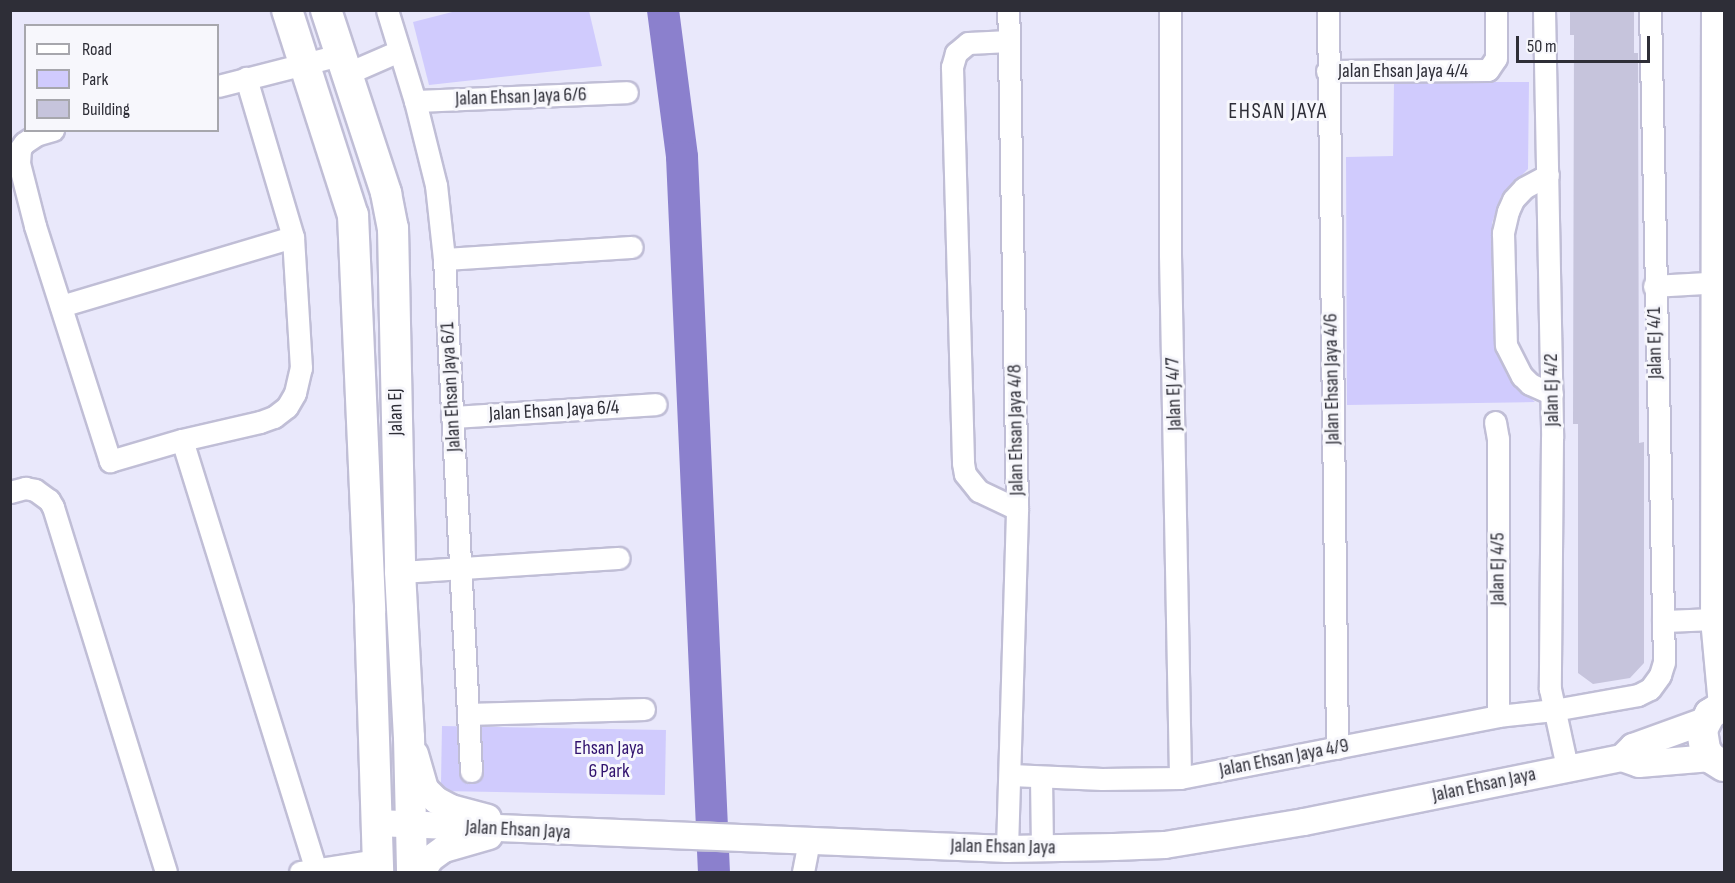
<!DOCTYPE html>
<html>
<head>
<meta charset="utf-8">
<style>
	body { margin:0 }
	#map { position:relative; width:1735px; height:883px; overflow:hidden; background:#e9e8fb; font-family:"Sofia Sans Condensed",sans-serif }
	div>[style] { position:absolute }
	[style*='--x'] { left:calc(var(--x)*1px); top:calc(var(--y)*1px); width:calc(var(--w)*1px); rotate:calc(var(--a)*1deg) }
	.green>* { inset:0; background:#d0cbfd; transform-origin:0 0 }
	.river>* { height:32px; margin:-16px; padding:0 16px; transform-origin:16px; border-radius:16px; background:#8b80cd }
	.building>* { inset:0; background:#c6c4dc }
	.roads { filter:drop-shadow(2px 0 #c0bed6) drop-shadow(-2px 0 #c0bed6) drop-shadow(0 2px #c0bed6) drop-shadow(0 -2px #c0bed6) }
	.minor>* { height:21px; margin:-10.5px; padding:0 10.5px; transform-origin:10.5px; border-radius:10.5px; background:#fff }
	.tertiary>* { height:26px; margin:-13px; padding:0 13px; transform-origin:13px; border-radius:13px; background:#fff }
	.secondary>* { height:30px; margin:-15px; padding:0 15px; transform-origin:15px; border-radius:15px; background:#fff }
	span { translate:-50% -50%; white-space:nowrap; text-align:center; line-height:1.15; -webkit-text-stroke:6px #f7f7fc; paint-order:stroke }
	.street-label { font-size:20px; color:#2e2e37 }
	.park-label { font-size:20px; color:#31126e }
	.quarter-label { font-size:22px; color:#2e2e37; letter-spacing:1.5px }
	.frame { position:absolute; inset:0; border:12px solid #2e2e37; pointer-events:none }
	.legend { position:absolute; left:24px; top:24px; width:195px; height:108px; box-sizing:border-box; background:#f7f7fc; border:2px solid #a7a7ad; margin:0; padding:8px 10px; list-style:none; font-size:18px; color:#2e2e37 }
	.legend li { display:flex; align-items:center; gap:12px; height:30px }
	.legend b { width:30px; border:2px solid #a7a7ad }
	.scale { position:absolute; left:1516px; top:36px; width:134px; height:27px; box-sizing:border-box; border:3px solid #2e2e37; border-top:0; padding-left:8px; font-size:18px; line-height:21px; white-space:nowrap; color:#2e2e37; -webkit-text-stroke:4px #f7f7fc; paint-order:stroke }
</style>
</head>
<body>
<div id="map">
	<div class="green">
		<div style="clip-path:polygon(460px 10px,589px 11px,602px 66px,429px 85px,413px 22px)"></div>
		<div style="clip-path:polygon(1394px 82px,1529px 82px,1528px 169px,1501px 196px,1492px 223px,1496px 346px,1507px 375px,1535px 402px,1347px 405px,1346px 157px,1393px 156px)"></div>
		<div style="left:442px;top:726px;width:224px;height:65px;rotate:1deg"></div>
	</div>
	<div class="river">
		<div style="--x:663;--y:10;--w:148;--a:82.6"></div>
		<div style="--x:682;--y:157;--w:716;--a:87.44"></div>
	</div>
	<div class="building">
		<div style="clip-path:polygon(1570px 10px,1634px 10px,1634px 53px,1638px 53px,1639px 443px,1644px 442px,1644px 663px,1630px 678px,1593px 684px,1578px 673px,1578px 424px,1573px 424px,1574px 35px,1570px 35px)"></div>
	</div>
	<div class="roads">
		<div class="minor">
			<div style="--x:387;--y:10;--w:95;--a:72.9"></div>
			<div style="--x:415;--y:101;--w:87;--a:76"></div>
			<div style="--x:436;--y:185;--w:74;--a:83.8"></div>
			<div style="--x:444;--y:259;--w:513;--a:86.98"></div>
			<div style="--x:1170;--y:10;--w:245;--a:90"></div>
			<div style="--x:1170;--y:255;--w:523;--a:88.9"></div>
			<div style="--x:1328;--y:10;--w:738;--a:89.3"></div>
			<div style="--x:1544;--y:10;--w:428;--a:88.9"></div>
			<div style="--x:1552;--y:438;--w:251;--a:90.5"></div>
			<div style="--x:1550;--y:689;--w:80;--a:77.7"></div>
			<div style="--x:1009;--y:41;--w:41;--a:177.2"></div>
			<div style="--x:968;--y:43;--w:16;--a:140"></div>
			<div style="--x:956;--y:53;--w:15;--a:106"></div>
			<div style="--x:952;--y:67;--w:396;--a:88.4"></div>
			<div style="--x:963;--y:463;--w:11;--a:80"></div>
			<div style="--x:965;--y:474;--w:22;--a:51"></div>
			<div style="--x:979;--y:491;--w:42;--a:25.3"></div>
			<div style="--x:1327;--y:71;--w:161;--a:-0.4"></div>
			<div style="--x:1488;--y:70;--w:14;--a:-56"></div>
			<div style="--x:1496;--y:58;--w:48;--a:-90"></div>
			<div style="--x:346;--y:74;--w:58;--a:-23.5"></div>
			<div style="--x:218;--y:86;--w:126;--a:-14.3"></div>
			<div style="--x:415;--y:101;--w:212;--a:-2.4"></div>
			<div style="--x:53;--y:130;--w:18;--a:164"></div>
			<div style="--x:36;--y:135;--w:14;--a:146"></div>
			<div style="--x:24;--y:143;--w:7;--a:124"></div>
			<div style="--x:20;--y:149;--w:14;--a:94"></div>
			<div style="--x:19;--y:163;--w:65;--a:75.7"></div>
			<div style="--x:35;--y:226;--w:247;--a:72.3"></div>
			<div style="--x:110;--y:461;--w:75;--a:-16.3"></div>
			<div style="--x:182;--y:440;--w:80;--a:-13"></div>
			<div style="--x:260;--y:422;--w:15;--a:-20"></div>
			<div style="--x:274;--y:417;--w:16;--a:-38"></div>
			<div style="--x:287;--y:407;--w:16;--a:-60"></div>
			<div style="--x:295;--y:393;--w:26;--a:-77"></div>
			<div style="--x:301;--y:368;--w:131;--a:-93.5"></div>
			<div style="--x:293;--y:237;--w:166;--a:-106.5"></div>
			<div style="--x:1548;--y:175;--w:27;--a:152"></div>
			<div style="--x:1524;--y:188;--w:16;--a:133"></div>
			<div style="--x:1513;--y:200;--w:12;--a:114"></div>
			<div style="--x:1508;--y:211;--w:23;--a:103"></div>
			<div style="--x:1503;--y:233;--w:112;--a:88.5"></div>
			<div style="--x:1506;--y:345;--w:35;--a:63"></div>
			<div style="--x:1522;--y:376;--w:11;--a:45"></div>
			<div style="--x:1530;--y:384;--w:24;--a:24"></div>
			<div style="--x:444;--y:259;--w:188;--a:-3.7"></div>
			<div style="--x:1654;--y:286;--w:70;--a:-3.3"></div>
			<div style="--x:61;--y:306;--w:242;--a:-16.6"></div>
			<div style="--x:452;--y:417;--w:204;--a:-3.6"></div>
			<div style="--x:1495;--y:422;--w:17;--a:80"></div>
			<div style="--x:1498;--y:439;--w:277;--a:90"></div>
			<div style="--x:182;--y:440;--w:450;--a:72.7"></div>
			<div style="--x:10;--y:492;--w:16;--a:-15"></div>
			<div style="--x:25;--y:488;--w:10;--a:11"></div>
			<div style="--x:35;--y:490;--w:17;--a:36"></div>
			<div style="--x:49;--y:500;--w:8;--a:60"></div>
			<div style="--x:53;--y:507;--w:382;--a:72.8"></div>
			<div style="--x:400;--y:572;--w:219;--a:-3.7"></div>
			<div style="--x:1663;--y:621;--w:53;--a:-2.2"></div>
			<div style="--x:468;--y:714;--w:176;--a:-1.6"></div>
			<div style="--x:1011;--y:775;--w:91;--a:2.5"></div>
			<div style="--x:1102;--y:779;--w:78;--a:-0.7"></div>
			<div style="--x:1180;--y:778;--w:324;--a:-11"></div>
			<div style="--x:1498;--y:716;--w:56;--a:-6.1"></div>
			<div style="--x:1554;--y:710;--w:85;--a:-10.1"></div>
			<div style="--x:1638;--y:695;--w:13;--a:-27"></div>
			<div style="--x:1650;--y:689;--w:17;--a:-54"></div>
			<div style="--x:1660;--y:675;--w:14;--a:-73"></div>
			<div style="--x:1664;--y:662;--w:652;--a:-91.23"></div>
			<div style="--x:1041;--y:777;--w:72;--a:89.2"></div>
			<div style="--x:1007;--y:849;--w:340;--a:-88.3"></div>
			<div style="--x:1017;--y:509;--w:499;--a:-91"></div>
			<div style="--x:300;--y:872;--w:78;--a:-8.9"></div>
			<div style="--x:803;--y:872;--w:33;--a:-79"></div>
		</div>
		<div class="tertiary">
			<div style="--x:415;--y:754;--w:36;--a:74"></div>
			<div style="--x:425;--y:789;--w:16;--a:45"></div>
			<div style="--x:436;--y:800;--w:17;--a:28"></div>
			<div style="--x:451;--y:808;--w:38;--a:15"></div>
			<div style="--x:1622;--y:758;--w:16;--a:-45"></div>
			<div style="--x:1633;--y:747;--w:77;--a:-19.9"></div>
			<div style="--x:377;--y:823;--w:631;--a:2.36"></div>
			<div style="--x:1007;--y:849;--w:107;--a:-1.1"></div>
			<div style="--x:1114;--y:847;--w:51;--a:-2.2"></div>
			<div style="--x:1165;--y:845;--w:141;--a:-9.4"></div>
			<div style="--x:1304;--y:822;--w:324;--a:-11.4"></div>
			<div style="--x:1622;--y:758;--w:18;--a:19"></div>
			<div style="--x:1639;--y:764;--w:72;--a:-4.8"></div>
			<div style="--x:422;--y:872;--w:15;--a:-58"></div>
			<div style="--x:430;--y:859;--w:17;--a:-36"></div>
			<div style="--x:444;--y:849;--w:47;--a:-16.1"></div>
		</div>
		<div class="secondary">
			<div style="--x:287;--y:10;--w:215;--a:72.2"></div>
			<div style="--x:353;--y:215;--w:396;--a:87.5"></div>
			<div style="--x:370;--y:611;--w:261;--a:88.2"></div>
			<div style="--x:326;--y:10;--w:193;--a:71.8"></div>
			<div style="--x:386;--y:193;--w:36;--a:79"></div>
			<div style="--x:393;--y:228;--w:344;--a:88.8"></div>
			<div style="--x:400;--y:572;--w:165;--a:86.9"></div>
			<div style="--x:409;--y:737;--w:135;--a:88.7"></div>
			<div style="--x:1717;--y:10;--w:609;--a:90.09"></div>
			<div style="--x:1716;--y:619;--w:86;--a:84.7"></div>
			<div style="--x:1724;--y:705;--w:17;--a:147"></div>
			<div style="--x:1710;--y:714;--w:18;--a:117"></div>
			<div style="--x:1702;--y:730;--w:20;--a:81"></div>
			<div style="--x:1705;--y:750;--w:10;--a:53"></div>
			<div style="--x:1711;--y:758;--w:15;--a:32"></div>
		</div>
	</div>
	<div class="street-label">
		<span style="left:1403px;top:71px">Jalan Ehsan Jaya 4/4</span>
		<span style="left:521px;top:97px;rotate:-2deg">Jalan Ehsan Jaya 6/6</span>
		<span style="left:1655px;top:343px;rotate:-91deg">Jalan EJ 4/1</span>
		<span style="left:1332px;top:379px;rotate:-91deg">Jalan Ehsan Jaya 4/6</span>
		<span style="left:451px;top:387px;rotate:-93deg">Jalan Ehsan Jaya 6/1</span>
		<span style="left:1552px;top:390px;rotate:-91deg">Jalan EJ 4/2</span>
		<span style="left:1174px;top:394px;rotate:-92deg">Jalan EJ 4/7</span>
		<span style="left:554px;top:411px;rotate:-3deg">Jalan Ehsan Jaya 6/4</span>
		<span style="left:396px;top:412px;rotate:-91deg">Jalan EJ</span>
		<span style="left:1016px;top:430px;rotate:-91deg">Jalan Ehsan Jaya 4/8</span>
		<span style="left:1498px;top:569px;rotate:-90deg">Jalan EJ 4/5</span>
		<span style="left:1284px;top:758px;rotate:-11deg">Jalan Ehsan Jaya 4/9</span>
		<span style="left:1484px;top:785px;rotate:-12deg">Jalan Ehsan Jaya</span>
		<span style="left:518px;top:830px;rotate:3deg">Jalan Ehsan Jaya</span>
		<span style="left:1003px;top:847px;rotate:1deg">Jalan Ehsan Jaya</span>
	</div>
	<div class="park-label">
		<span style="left:609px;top:760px">Ehsan Jaya<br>6 Park</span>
	</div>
	<div class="quarter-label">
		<span style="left:1278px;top:112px">EHSAN JAYA</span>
	</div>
	<div class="frame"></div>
	<ul class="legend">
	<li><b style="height:8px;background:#fff"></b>Road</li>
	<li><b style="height:16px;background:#d0cbfd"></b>Park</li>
	<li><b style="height:16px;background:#c6c4dc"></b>Building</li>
	</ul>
	<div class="scale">50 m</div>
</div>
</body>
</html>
